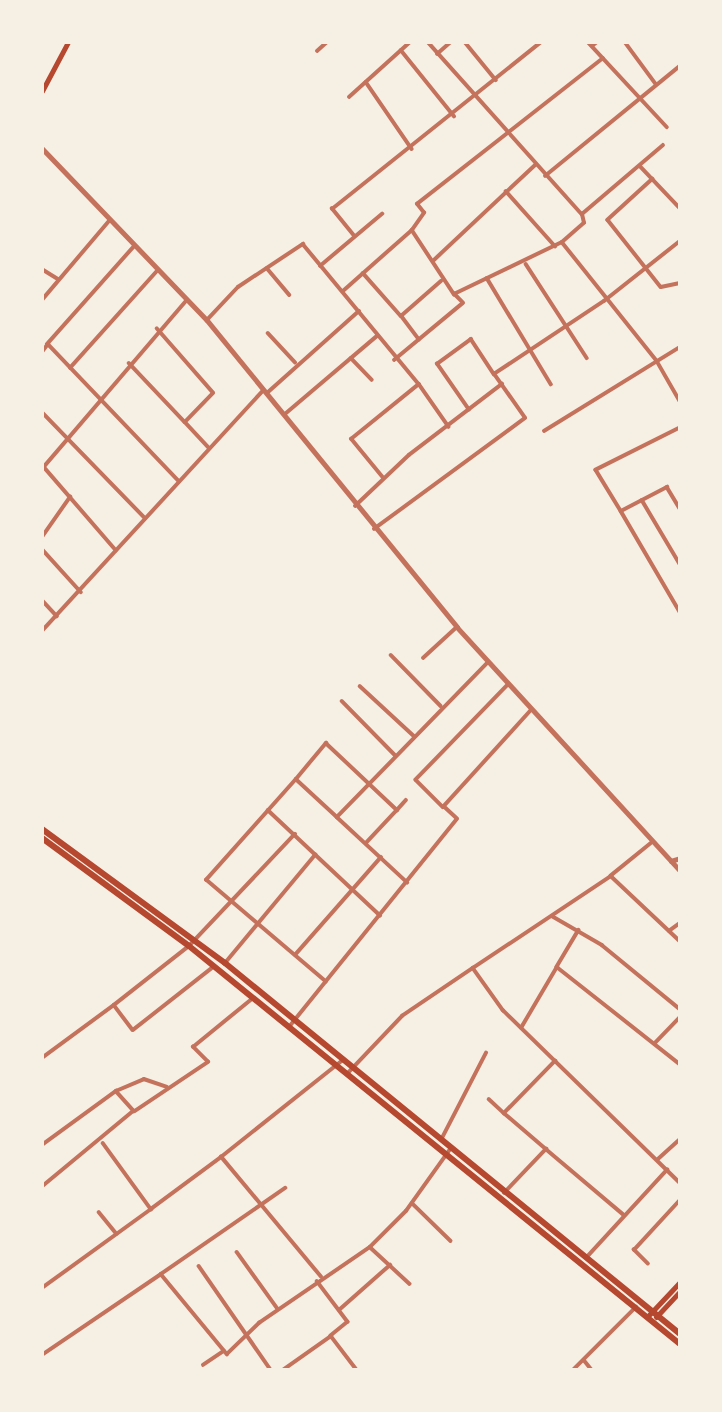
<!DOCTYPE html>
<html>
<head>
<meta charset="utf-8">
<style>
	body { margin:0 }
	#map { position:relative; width:722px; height:1412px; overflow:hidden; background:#f6efe4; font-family:Literata,serif }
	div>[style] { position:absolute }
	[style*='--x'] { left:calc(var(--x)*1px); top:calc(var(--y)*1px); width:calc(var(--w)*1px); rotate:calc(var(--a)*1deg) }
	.minor>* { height:3.5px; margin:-1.75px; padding:0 1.75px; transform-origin:1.75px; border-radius:1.75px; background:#c5725c }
	.tertiary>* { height:4.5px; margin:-2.25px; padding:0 2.25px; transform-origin:2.25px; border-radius:2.25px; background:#c5725c }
	.secondary>* { height:5px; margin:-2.5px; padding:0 2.5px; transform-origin:2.5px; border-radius:2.5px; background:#b5482f }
	.primary>* { height:5px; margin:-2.5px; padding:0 2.5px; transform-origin:2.5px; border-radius:2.5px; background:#b5482f }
	.trunk>* { height:6px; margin:-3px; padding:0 3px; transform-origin:3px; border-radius:3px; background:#b5482f }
	span { translate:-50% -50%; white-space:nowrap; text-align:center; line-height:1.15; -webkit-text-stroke:5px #f6efe4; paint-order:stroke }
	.frame { position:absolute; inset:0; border:44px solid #f6efe4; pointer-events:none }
</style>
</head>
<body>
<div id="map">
	<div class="minor">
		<div style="--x:428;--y:42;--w:231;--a:48.2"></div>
		<div style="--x:582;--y:214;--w:106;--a:-40.4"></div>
		<div style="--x:465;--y:42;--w:49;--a:50.8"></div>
		<div style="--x:588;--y:42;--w:116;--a:47.1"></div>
		<div style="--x:625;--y:42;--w:52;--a:53.6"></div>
		<div style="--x:42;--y:43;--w:1;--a:-45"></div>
		<div style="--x:592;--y:46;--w:6;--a:-39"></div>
		<div style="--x:401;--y:50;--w:85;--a:51.2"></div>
		<div style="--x:317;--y:51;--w:13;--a:-42"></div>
		<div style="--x:437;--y:54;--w:18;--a:-41"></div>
		<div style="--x:366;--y:82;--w:81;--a:55.5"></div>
		<div style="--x:349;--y:97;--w:82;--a:-42"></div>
		<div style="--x:640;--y:166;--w:58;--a:46.4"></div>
		<div style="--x:545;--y:176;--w:174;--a:-39.2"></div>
		<div style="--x:653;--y:179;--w:61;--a:137.7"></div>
		<div style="--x:608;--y:220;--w:85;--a:51.7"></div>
		<div style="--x:661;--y:287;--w:19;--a:-12"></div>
		<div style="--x:506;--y:191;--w:74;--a:48.3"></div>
		<div style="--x:412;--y:230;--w:77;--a:56.7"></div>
		<div style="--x:454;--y:294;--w:120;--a:-25.7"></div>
		<div style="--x:562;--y:242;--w:152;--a:51.4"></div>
		<div style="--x:657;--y:361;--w:46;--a:60.1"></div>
		<div style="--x:354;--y:236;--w:35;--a:-129"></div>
		<div style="--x:332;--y:209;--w:268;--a:-38.6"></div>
		<div style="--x:562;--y:242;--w:29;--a:-41"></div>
		<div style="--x:584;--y:223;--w:9;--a:-103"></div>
		<div style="--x:134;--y:247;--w:130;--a:131.6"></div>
		<div style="--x:48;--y:344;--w:190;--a:46.3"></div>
		<div style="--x:434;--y:260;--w:139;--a:-43.2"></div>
		<div style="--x:526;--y:264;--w:112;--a:57"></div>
		<div style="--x:320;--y:266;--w:81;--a:-40"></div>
		<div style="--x:267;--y:268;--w:35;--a:50"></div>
		<div style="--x:42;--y:269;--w:19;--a:32"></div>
		<div style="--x:363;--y:273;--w:57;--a:48.5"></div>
		<div style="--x:487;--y:278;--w:124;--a:58.9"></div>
		<div style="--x:343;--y:291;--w:92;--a:-41.5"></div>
		<div style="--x:412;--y:230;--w:21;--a:-55"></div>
		<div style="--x:424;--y:213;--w:11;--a:-128"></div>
		<div style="--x:417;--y:204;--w:236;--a:-38.1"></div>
		<div style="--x:42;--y:300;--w:104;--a:-49.7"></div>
		<div style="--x:207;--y:320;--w:45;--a:-46.8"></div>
		<div style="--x:238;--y:287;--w:78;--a:-33.5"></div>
		<div style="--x:303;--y:244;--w:182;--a:50.4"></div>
		<div style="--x:268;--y:333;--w:40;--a:47"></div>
		<div style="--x:419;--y:340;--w:30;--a:-127"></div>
		<div style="--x:401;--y:316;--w:53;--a:-41.2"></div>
		<div style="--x:42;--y:352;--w:10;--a:-53"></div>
		<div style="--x:351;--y:358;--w:30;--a:46"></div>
		<div style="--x:394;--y:360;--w:89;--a:-39.6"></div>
		<div style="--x:463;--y:303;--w:13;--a:-135"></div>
		<div style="--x:129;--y:363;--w:81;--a:46.5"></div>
		<div style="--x:185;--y:422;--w:40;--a:-46"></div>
		<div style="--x:213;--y:393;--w:85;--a:-131.2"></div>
		<div style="--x:70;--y:368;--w:130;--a:-48.1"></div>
		<div style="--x:267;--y:393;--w:123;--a:-41.7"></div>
		<div style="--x:469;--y:410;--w:56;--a:-124.8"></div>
		<div style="--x:437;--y:364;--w:42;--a:-36.3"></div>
		<div style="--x:471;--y:339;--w:42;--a:56.7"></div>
		<div style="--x:42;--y:412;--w:148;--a:45.8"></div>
		<div style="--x:285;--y:414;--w:121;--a:-40.3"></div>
		<div style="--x:185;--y:422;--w:35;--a:47"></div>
		<div style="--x:680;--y:428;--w:94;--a:153.4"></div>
		<div style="--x:596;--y:470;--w:48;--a:58.6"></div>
		<div style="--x:621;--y:511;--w:52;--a:-27.6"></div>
		<div style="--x:667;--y:487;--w:26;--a:59"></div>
		<div style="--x:544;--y:431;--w:160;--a:-31.7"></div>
		<div style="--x:44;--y:467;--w:110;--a:49.1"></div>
		<div style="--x:42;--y:469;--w:220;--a:-49.4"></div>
		<div style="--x:383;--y:478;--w:50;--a:-129.4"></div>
		<div style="--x:351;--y:439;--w:87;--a:-39"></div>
		<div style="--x:419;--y:384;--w:52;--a:55.1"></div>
		<div style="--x:642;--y:500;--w:74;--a:59.3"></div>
		<div style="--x:355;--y:506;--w:74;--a:-43.4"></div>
		<div style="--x:409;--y:455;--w:117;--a:-37.4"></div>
		<div style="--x:621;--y:511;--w:117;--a:59.7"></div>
		<div style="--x:374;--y:529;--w:187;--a:-36.3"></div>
		<div style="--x:525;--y:418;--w:54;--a:-125.2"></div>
		<div style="--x:494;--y:374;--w:132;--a:-33.6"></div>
		<div style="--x:604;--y:301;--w:97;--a:-38.3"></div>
		<div style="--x:42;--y:537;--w:49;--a:-55"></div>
		<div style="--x:42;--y:549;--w:58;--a:47.8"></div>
		<div style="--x:42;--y:600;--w:22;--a:47"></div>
		<div style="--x:42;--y:631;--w:326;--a:-47.4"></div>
		<div style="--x:391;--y:655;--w:71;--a:45.6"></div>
		<div style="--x:423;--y:658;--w:46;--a:-42.4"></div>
		<div style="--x:508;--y:685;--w:132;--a:134.1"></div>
		<div style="--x:416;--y:780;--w:38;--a:45"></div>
		<div style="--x:443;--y:807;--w:131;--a:-47.8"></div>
		<div style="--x:360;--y:686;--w:74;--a:42.8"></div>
		<div style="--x:342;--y:701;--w:76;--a:45.5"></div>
		<div style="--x:296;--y:779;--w:47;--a:-50.2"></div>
		<div style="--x:326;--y:743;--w:98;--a:43.3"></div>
		<div style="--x:397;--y:810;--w:13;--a:-48"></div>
		<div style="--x:268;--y:810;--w:154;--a:43.2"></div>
		<div style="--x:337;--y:817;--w:96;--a:42.9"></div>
		<div style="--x:653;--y:842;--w:54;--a:141"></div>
		<div style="--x:611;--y:876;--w:95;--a:43.3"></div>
		<div style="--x:366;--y:843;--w:44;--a:-46.8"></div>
		<div style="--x:552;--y:916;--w:58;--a:30.1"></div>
		<div style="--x:602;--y:945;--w:101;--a:39.4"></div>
		<div style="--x:579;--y:930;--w:43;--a:120.7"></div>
		<div style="--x:557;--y:967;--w:157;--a:38.3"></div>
		<div style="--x:669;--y:931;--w:14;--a:-36"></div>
		<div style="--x:295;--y:955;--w:130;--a:-48.7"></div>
		<div style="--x:225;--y:963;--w:141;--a:-50.2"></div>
		<div style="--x:473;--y:968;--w:166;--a:-33.7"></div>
		<div style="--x:326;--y:982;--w:157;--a:-139.6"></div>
		<div style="--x:206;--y:880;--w:135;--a:-48.3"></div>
		<div style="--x:296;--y:779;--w:56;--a:42.8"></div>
		<div style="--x:337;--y:817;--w:216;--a:-45.7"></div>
		<div style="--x:114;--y:1005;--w:95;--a:-38.2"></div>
		<div style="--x:189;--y:946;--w:154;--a:-46.6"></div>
		<div style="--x:289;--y:1027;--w:267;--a:-51.1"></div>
		<div style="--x:457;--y:819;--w:18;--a:-137"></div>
		<div style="--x:521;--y:1028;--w:71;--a:-59.5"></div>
		<div style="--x:655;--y:1043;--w:36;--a:-46"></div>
		<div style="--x:42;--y:1058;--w:89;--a:-36.4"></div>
		<div style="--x:114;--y:1005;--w:31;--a:53"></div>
		<div style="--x:133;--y:1030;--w:102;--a:-38.2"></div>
		<div style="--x:347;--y:1074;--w:80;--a:-46.5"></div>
		<div style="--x:402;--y:1016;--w:86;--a:-34.1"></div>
		<div style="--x:473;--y:968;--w:52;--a:54.5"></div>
		<div style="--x:503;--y:1010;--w:248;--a:44.3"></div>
		<div style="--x:116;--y:1091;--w:30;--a:-23"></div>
		<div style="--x:144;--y:1079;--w:24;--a:19"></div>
		<div style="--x:489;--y:1099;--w:21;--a:43"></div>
		<div style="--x:504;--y:1113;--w:73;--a:-45.6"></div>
		<div style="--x:135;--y:1111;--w:88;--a:-33.9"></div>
		<div style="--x:208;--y:1062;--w:21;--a:-135"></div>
		<div style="--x:193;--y:1047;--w:77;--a:-39.2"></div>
		<div style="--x:504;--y:1113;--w:55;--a:40.6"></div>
		<div style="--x:441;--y:1140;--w:98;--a:-62.7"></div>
		<div style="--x:103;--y:1143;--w:82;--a:54"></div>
		<div style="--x:151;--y:1209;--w:87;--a:-36.6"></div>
		<div style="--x:42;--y:1145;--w:92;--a:-36.1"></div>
		<div style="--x:116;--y:1091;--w:27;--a:48"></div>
		<div style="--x:134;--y:1111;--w:119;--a:140.4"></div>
		<div style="--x:658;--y:1159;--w:30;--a:-42"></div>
		<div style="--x:504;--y:1193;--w:61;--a:-46.3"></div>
		<div style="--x:546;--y:1149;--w:102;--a:40.2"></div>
		<div style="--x:412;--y:1203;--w:54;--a:44.3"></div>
		<div style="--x:99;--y:1212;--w:28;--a:51"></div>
		<div style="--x:370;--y:1247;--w:54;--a:42.8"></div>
		<div style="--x:237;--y:1252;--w:70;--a:54.3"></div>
		<div style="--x:586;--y:1258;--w:120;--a:-47.4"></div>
		<div style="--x:648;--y:1264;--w:20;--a:-135"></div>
		<div style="--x:634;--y:1250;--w:68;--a:-47.4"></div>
		<div style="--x:199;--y:1266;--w:126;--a:55.3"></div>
		<div style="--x:161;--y:1274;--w:151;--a:-34.7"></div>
		<div style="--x:321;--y:1277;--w:156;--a:-129.8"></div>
		<div style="--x:221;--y:1157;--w:156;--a:-38.5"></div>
		<div style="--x:317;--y:1281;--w:51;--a:52.9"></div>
		<div style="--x:348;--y:1322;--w:22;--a:141"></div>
		<div style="--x:42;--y:1288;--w:135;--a:-35.9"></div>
		<div style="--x:339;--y:1310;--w:68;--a:-41.4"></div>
		<div style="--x:42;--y:1355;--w:144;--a:-34.2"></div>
		<div style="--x:161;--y:1274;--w:104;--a:50.5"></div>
		<div style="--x:227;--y:1354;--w:45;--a:-44.1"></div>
		<div style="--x:259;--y:1323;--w:135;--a:-34.4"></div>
		<div style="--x:370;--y:1247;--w:51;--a:-45"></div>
		<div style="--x:406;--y:1211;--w:77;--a:-54.5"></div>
		<div style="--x:584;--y:1360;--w:13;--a:51"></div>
		<div style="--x:203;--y:1365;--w:25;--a:-34"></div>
		<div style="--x:283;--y:1370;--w:59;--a:-35.3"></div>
		<div style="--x:331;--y:1336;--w:43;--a:52.6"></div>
		<div style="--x:573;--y:1370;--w:89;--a:-45"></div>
	</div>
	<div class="tertiary">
		<div style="--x:42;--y:148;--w:238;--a:46.2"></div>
		<div style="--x:207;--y:320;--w:396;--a:50.8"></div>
		<div style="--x:457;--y:627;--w:330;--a:47.5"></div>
		<div style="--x:671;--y:861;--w:9;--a:-18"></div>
	</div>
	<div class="secondary">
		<div style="--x:647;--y:1317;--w:48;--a:-46.7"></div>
		<div style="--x:656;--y:1317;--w:35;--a:-47"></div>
	</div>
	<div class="primary">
		<div style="--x:42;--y:91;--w:55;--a:-62"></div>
	</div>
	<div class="trunk">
		<div style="--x:42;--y:829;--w:227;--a:36.2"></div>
		<div style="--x:225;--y:963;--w:587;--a:39.19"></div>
		<div style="--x:42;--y:838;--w:182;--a:36.3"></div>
		<div style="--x:189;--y:946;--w:632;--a:39.03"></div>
	</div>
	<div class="frame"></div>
</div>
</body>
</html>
